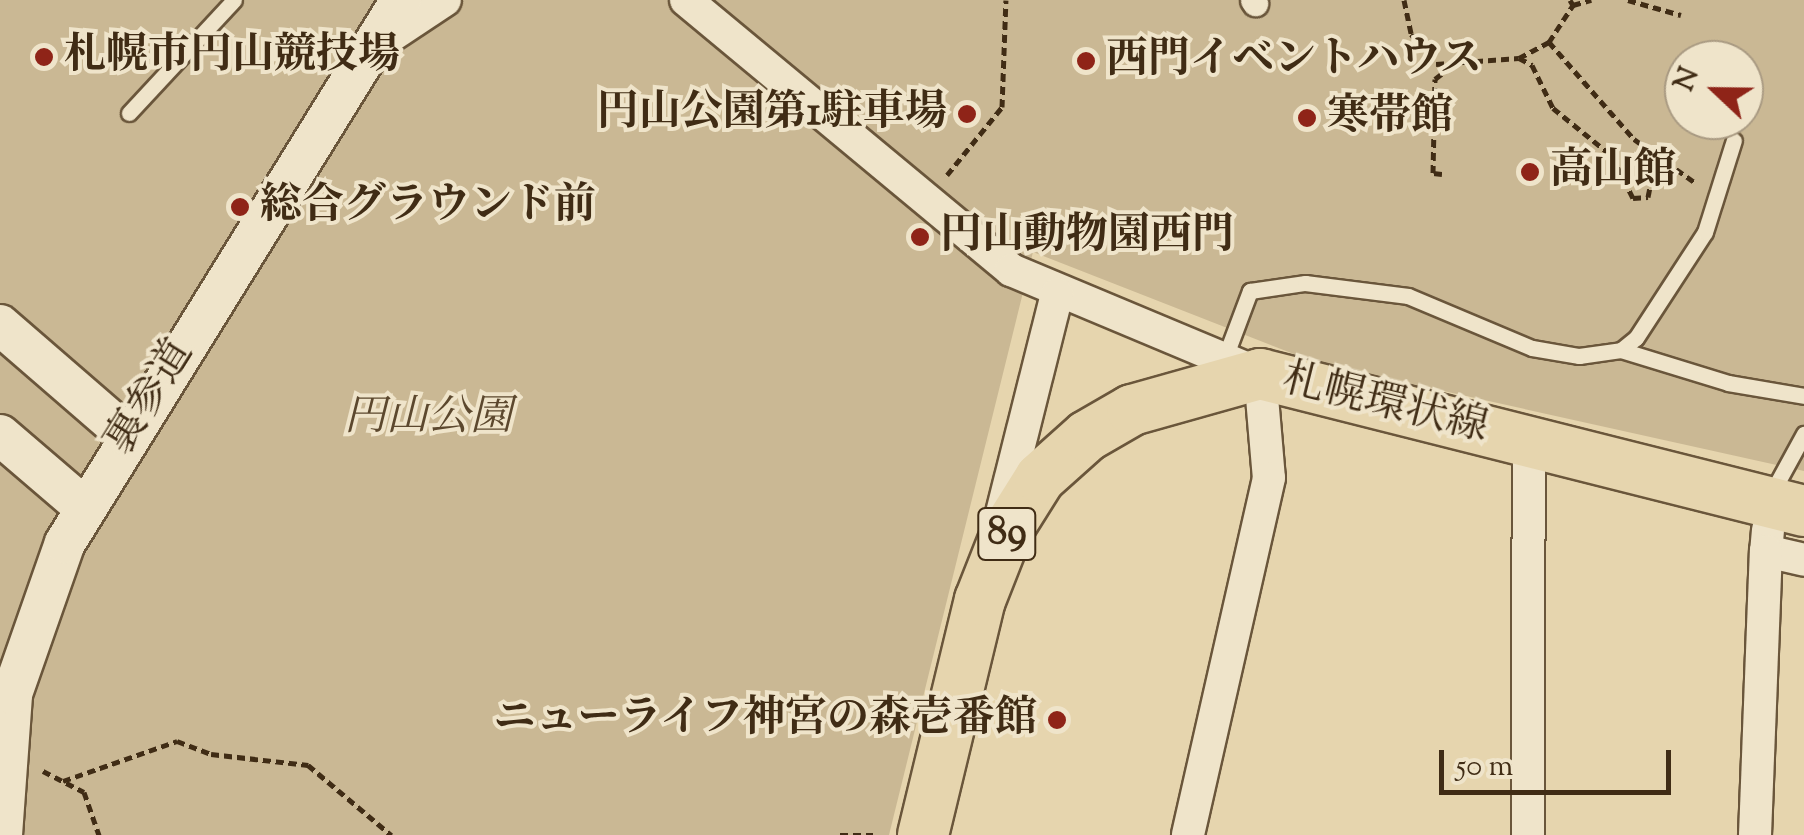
<!DOCTYPE html>
<html>
<head>
<meta charset="utf-8">
<style>
	body { margin:0 }
	#map { position:relative; width:1804px; height:835px; overflow:hidden; background:#e6d5ae; font-family:"Sorts Mill Goudy","Noto Serif JP",serif }
	div>[style] { position:absolute }
	[style*='--x'] { left:calc(var(--x)*1px); top:calc(var(--y)*1px); width:calc(var(--w)*1px); rotate:calc(var(--a)*1deg) }
	.green>* { inset:0; background:#cab894 }
	.path>* { height:5px; margin-top:-2.5px; transform-origin:0; background:repeating-linear-gradient(90deg,#402c15 0 8px,transparent 0 13px) }
	.roads { filter:drop-shadow(2px 0 #6a563b) drop-shadow(-2px 0 #6a563b) drop-shadow(0 2px #6a563b) drop-shadow(0 -2px #6a563b) }
	.service>* { height:15px; margin:-7.5px; padding:0 7.5px; transform-origin:7.5px; border-radius:7.5px; background:#efe4ca }
	.pedestrian>* { height:25px; margin:-12.5px; padding:0 12.5px; transform-origin:12.5px; border-radius:12.5px; background:#efe4ca }
	.minor>* { height:32px; margin:-16px; padding:0 16px; transform-origin:16px; border-radius:16px; background:#efe4ca }
	.tertiary>* { height:40px; margin:-20px; padding:0 20px; transform-origin:20px; border-radius:20px; background:#efe4ca }
	.primary>* { height:50px; margin:-25px; padding:0 25px; transform-origin:25px; border-radius:25px; background:#e6d5ae }
	.dots>* { width:28px; height:28px; translate:-50% -50%; box-sizing:border-box; border:5px solid #efe4ca; border-radius:50% }
	span { translate:-50% -50%; white-space:nowrap; text-align:center; line-height:1.15; -webkit-text-stroke:8px #efe4ca; paint-order:stroke }
	.shield-label span { padding:2px 8px; background:#efe4ca; border:2px solid; border-radius:8px; -webkit-text-stroke-width:0 }
	.shield-label { font-size:40px; color:#402c15; font-weight:700 }
	.poi-label { font-size:42px; color:#402c15; font-weight:700 }
	.left { translate:0 -50%; text-align:left }
	.right { translate:-100% -50%; text-align:right }
	.street-label { font-size:42px; color:#402c15 }
	.park-label { font-size:42px; color:#5c482e; font-style:italic }
	.north { position:absolute; left:1664px; top:40px; width:100px; height:100px; box-sizing:border-box; background:#efe4ca; border:2px solid #a99a82; border-radius:50%; rotate:292deg; font-size:28px; font-weight:700; line-height:40px; text-align:center; color:#402c15 }
	.north::after { content:''; display:block; margin:auto; width:35px; height:45px; background:#8f2418; clip-path:polygon(50% 0,100% 100%,50% 72%,0 100%) }
	.scale { position:absolute; left:1439px; top:750px; width:232px; height:45px; box-sizing:border-box; border:5px solid #402c15; border-top:0; padding-left:12px; font-size:30px; line-height:35px; white-space:nowrap; color:#402c15; -webkit-text-stroke:8px #efe4ca; paint-order:stroke }
</style>
</head>
<body>
<div id="map">
	<div class="green">
		<div style="clip-path:polygon(evenodd,0 0,1804px 0,1804px 471px,1317px 363px,1033px 252px,889px 835px,0 835px,0 0,1684px 60px,1744px 60px,1744px 120px,1684px 120px,1684px 60px)"></div>
	</div>
	<div class="path">
		<div style="--x:1404;--y:0;--w:35;--a:78"></div>
		<div style="--x:1411;--y:34;--w:39;--a:50"></div>
		<div style="--x:1436;--y:64;--w:83;--a:-4.1"></div>
		<div style="--x:1519;--y:58;--w:34;--a:-28"></div>
		<div style="--x:1549;--y:42;--w:44;--a:-57"></div>
		<div style="--x:1570;--y:0;--w:6;--a:59"></div>
		<div style="--x:1573;--y:5;--w:19;--a:-16"></div>
		<div style="--x:1628;--y:0;--w:55;--a:15.8"></div>
		<div style="--x:1549;--y:42;--w:129;--a:48.8"></div>
		<div style="--x:1634;--y:139;--w:77;--a:35.5"></div>
		<div style="--x:1519;--y:58;--w:15;--a:28"></div>
		<div style="--x:1532;--y:65;--w:48;--a:64"></div>
		<div style="--x:1553;--y:108;--w:76;--a:39.1"></div>
		<div style="--x:1612;--y:156;--w:47;--a:63.4"></div>
		<div style="--x:1633;--y:198;--w:15;--a:-4"></div>
		<div style="--x:1648;--y:197;--w:41;--a:-78.7"></div>
		<div style="--x:1442;--y:174;--w:9;--a:-174"></div>
		<div style="--x:1433;--y:173;--w:94;--a:-88.8"></div>
		<div style="--x:1435;--y:79;--w:28;--a:-38"></div>
		<div style="--x:947;--y:175;--w:87;--a:-51"></div>
		<div style="--x:1002;--y:107;--w:107;--a:-87.9"></div>
		<div style="--x:43;--y:771;--w:46;--a:27.1"></div>
		<div style="--x:84;--y:792;--w:46;--a:70.8"></div>
		<div style="--x:63;--y:781;--w:121;--a:-19.3"></div>
		<div style="--x:177;--y:741;--w:36;--a:21"></div>
		<div style="--x:211;--y:754;--w:98;--a:6.5"></div>
		<div style="--x:308;--y:765;--w:109;--a:40.1"></div>
		<div style="--x:840;--y:835;--w:33;--a:0"></div>
	</div>
	<div class="roads">
		<div class="service">
			<div style="--x:129;--y:113;--w:154;--a:-47.1"></div>
			<div style="--x:1621;--y:350;--w:19;--a:-39"></div>
			<div style="--x:1636;--y:338;--w:126;--a:-56.9"></div>
			<div style="--x:1705;--y:232;--w:96;--a:-72.5"></div>
			<div style="--x:1224;--y:360;--w:74;--a:-69.4"></div>
			<div style="--x:1250;--y:291;--w:56;--a:-8.3"></div>
			<div style="--x:1305;--y:283;--w:104;--a:7.2"></div>
			<div style="--x:1408;--y:296;--w:134;--a:22.8"></div>
			<div style="--x:1532;--y:348;--w:48;--a:9.7"></div>
			<div style="--x:1579;--y:356;--w:42;--a:-8.1"></div>
			<div style="--x:1621;--y:350;--w:112;--a:17.1"></div>
			<div style="--x:1728;--y:383;--w:77;--a:9.7"></div>
			<div style="--x:1770;--y:496;--w:71;--a:-61.3"></div>
		</div>
		<div class="pedestrian">
			<div style="--x:1253;--y:0;--w:4;--a:56"></div>
		</div>
		<div class="minor">
			<div style="--x:686;--y:0;--w:423;--a:39.7"></div>
			<div style="--x:1011;--y:270;--w:270;--a:22.7"></div>
			<div style="--x:1260;--y:374;--w:104;--a:85.1"></div>
			<div style="--x:1269;--y:478;--w:366;--a:102.8"></div>
			<div style="--x:374;--y:47;--w:85;--a:-33.5"></div>
			<div style="--x:1001;--y:517;--w:230;--a:-75.9"></div>
			<div style="--x:1768;--y:530;--w:21;--a:95"></div>
			<div style="--x:1766;--y:551;--w:39;--a:13"></div>
			<div style="--x:1528;--y:835;--w:396;--a:-89.9"></div>
			<div style="--x:1755;--y:835;--w:284;--a:-87.8"></div>
		</div>
		<div class="tertiary">
			<div style="--x:0;--y:325;--w:168;--a:40.9"></div>
			<div style="--x:0;--y:435;--w:111;--a:40.6"></div>
			<div style="--x:2;--y:835;--w:141;--a:-85.9"></div>
			<div style="--x:12;--y:694;--w:160;--a:-70.7"></div>
			<div style="--x:65;--y:543;--w:639;--a:-58.25"></div>
		</div>
		<div class="primary">
			<div style="--x:923;--y:835;--w:242;--a:-76.4"></div>
			<div style="--x:980;--y:600;--w:76;--a:-68.5"></div>
			<div style="--x:1008;--y:529;--w:60;--a:-57.9"></div>
			<div style="--x:1040;--y:478;--w:63;--a:-41.8"></div>
			<div style="--x:1087;--y:436;--w:52;--a:-30"></div>
			<div style="--x:1132;--y:410;--w:133;--a:-15.7"></div>
			<div style="--x:1260;--y:374;--w:561;--a:14.14"></div>
		</div>
	</div>
	<div class="dots">
		<div style="left:44px;top:57px;background:#8f2418"></div>
		<div style="left:1086px;top:61px;background:#8f2418"></div>
		<div style="left:967px;top:114px;background:#8f2418"></div>
		<div style="left:1307px;top:118px;background:#8f2418"></div>
		<div style="left:1530px;top:172px;background:#8f2418"></div>
		<div style="left:240px;top:207px;background:#8f2418"></div>
		<div style="left:920px;top:237px;background:#8f2418"></div>
		<div style="left:1057px;top:720px;background:#8f2418"></div>
	</div>
	<div class="shield-label">
		<span style="left:1007px;top:534px">89</span>
	</div>
	<div class="poi-label">
		<span class="left" style="left:64px;top:57px">札幌市円山競技場</span>
		<span class="left" style="left:1106px;top:61px">西門イベントハウス</span>
		<span class="right" style="left:947px;top:114px">円山公園第1駐車場</span>
		<span class="left" style="left:1327px;top:118px">寒帯館</span>
		<span class="left" style="left:1550px;top:172px">高山館</span>
		<span class="left" style="left:260px;top:207px">総合グラウンド前</span>
		<span class="left" style="left:940px;top:237px">円山動物園西門</span>
		<span class="right" style="left:1037px;top:720px">ニューライフ神宮の森壱番館</span>
	</div>
	<div class="street-label">
		<span style="left:151px;top:398px;rotate:-58deg">裏参道</span>
		<span style="left:1385px;top:405px;rotate:14deg">札幌環状線</span>
	</div>
	<div class="park-label">
		<span style="left:428px;top:419px">円山公園</span>
	</div>
	<div class="north">N</div>
	<div class="scale">50 m</div>
</div>
</body>
</html>
